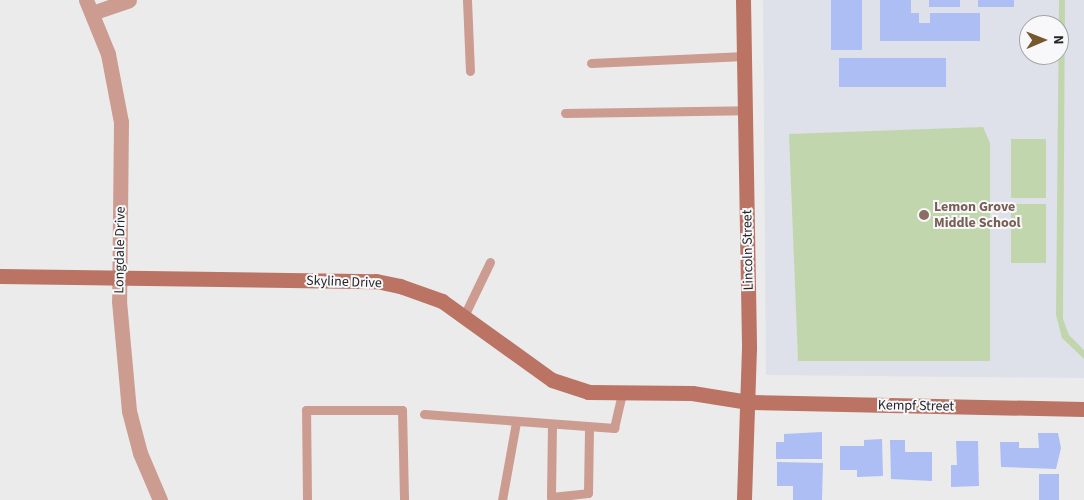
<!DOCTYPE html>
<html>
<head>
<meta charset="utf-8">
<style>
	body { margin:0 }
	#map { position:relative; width:1084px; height:500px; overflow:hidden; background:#ebebec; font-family:"Source Sans 3",sans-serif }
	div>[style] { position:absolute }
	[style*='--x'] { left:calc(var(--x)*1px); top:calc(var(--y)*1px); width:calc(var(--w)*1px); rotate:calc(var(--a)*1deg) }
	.built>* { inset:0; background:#dee1e9 }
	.green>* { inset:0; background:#c2d6ae; transform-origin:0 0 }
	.building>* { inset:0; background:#adbef4; transform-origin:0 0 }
	.lane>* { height:9px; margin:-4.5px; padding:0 4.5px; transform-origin:4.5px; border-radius:4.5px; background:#cd9c90 }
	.street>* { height:15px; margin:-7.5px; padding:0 7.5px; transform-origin:7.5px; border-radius:7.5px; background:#cd9c90 }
	.secondary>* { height:15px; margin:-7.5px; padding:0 7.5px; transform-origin:7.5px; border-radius:7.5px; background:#bb7364 }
	.dots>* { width:14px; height:14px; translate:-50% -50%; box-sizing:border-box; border:2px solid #f8f8fa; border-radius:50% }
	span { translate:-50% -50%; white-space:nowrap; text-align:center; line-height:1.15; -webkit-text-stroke:4px #f8f8fa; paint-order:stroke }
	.education-label { font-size:14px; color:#785e54; font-weight:700 }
	.left { translate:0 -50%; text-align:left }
	.street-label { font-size:14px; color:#252626 }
	.north { position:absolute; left:1019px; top:15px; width:50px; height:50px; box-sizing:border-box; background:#f8f8fa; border:1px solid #a4a4a5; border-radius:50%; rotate:89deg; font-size:14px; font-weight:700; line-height:20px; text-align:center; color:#252626 }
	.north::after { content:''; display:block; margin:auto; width:18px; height:22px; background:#77572d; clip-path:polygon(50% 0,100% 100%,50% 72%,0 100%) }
</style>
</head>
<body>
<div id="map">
	<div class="built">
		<div style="clip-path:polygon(evenodd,763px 0,1084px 0,1084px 378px,766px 375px,763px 0,1029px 25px,1059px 25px,1059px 55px,1029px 55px,1029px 25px)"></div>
	</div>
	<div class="green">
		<div style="clip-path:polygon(1059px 0,1065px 0,1063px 319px,1069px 335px,1084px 350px,1084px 359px,1062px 338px,1056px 315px)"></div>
		<div style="clip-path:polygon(983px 127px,990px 143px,990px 361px,798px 361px,789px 134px)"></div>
		<div style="left:1011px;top:139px;width:35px;height:59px"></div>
		<div style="left:1046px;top:204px;width:59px;height:35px;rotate:90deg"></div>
	</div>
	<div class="building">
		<div style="left:831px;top:0;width:31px;height:50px"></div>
		<div style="clip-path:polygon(880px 0,911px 0,911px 13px,919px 13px,919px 23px,930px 23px,930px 13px,980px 13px,980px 41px,880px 41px)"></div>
		<div style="left:929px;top:0;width:31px;height:7px"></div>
		<div style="left:978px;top:0;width:36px;height:7px"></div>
		<div style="left:946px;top:58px;width:29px;height:107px;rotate:90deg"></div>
		<div style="clip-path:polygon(822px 432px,822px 459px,776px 459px,776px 442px,784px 442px,784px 434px)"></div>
		<div style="clip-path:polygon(1038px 433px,1058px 433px,1061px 448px,1056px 469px,1001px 467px,1000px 442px,1019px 442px,1019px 448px,1039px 448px)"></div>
		<div style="clip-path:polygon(882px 439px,883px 476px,857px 477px,857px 470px,840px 470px,840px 446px,864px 446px,864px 440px)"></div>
		<div style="clip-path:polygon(890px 440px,905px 440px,905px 452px,932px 452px,932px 481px,891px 479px)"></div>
		<div style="clip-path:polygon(956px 441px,978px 441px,979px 486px,951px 487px,951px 465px,957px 465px)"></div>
		<div style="clip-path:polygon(777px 462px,823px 463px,822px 500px,793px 500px,793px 486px,777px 486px)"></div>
		<div style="left:1039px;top:474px;width:20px;height:26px"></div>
	</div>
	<div class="lane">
		<div style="--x:467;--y:0;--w:71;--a:87.6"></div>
		<div style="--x:591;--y:63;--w:154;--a:-2.6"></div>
		<div style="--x:565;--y:113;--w:181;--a:-0.9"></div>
		<div style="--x:464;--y:316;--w:60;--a:-64.3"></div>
		<div style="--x:424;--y:414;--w:191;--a:4.2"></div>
		<div style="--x:614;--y:428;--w:36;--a:-77"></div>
		<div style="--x:552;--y:424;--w:73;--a:90.8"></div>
		<div style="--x:551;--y:497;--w:37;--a:-6"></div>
		<div style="--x:588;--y:493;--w:66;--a:-89.1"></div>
		<div style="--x:307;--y:500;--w:90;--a:-90.6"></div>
		<div style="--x:306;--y:410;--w:96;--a:0"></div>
		<div style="--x:402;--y:410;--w:90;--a:88.7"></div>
		<div style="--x:502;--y:500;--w:79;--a:-79.8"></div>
	</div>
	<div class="street">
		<div style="--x:86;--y:0;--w:58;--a:67.8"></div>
		<div style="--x:108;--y:54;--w:69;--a:79.2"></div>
		<div style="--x:121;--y:122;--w:179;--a:90.6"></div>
		<div style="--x:119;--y:301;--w:110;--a:84.8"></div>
		<div style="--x:129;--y:411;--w:43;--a:75.3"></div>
		<div style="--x:140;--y:453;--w:51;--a:66.9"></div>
		<div style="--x:92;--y:13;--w:39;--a:-19"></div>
	</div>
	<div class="secondary">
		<div style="--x:743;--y:0;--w:348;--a:89"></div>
		<div style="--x:749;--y:348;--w:152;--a:91.9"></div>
		<div style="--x:0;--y:276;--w:376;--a:0.8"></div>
		<div style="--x:376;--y:281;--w:25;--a:12"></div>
		<div style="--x:400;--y:286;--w:45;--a:19.7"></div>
		<div style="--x:442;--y:301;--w:135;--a:35.7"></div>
		<div style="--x:552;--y:380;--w:38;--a:18"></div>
		<div style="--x:588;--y:392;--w:104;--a:0.6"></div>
		<div style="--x:692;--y:393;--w:57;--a:9.1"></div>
		<div style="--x:748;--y:402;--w:336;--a:1.2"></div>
	</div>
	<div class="dots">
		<div style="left:924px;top:215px;background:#8d6e63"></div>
	</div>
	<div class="education-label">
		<span class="left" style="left:934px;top:215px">Lemon Grove<br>Middle School</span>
	</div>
	<div class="street-label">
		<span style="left:120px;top:250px;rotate:-89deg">Longdale Drive</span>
		<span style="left:748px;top:250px;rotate:-91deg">Lincoln Street</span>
		<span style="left:344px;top:282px;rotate:2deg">Skyline Drive</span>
		<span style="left:916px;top:406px;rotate:1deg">Kempf Street</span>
	</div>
	<div class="north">N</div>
</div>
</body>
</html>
